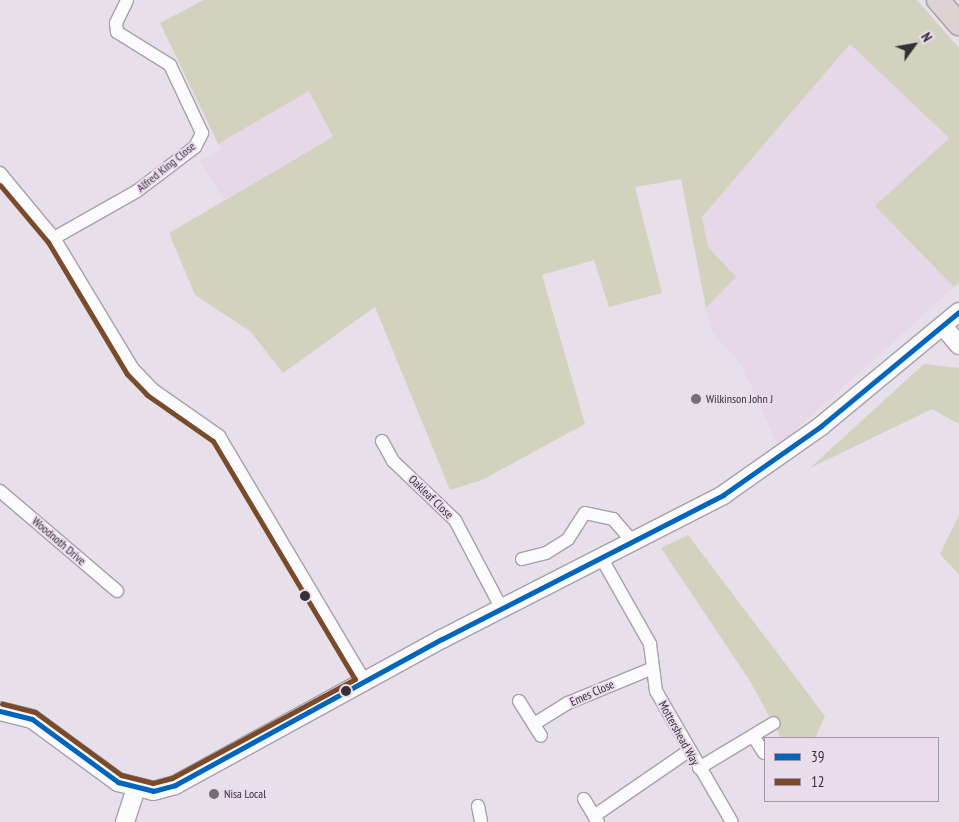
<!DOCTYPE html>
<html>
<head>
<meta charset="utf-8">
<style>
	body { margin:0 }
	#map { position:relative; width:959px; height:822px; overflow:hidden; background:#e7dfe9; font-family:"PT Sans Narrow",sans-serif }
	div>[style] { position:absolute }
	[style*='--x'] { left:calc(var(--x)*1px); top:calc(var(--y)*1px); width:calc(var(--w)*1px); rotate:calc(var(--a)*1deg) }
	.built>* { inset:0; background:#e6d7e9 }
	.green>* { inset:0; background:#d3d2bf }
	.roads { filter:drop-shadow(1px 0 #a7a0a8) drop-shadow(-1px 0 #a7a0a8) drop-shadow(0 1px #a7a0a8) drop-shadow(0 -1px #a7a0a8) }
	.street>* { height:12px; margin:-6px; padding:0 6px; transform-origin:6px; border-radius:6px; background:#fbfafc }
	.secondary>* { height:18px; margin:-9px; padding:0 9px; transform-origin:9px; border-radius:9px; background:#fbfafc }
	.highway>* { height:22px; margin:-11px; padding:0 11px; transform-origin:11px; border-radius:11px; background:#ddd2d4 }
	.bus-1>* { height:5px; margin:-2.5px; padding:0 2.5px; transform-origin:2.5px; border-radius:2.5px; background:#0065bd }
	.bus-2>* { height:5px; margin:-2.5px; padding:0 2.5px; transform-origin:2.5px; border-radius:2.5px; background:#7a4b2a }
	.dots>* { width:14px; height:14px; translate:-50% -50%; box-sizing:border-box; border:2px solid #eadbed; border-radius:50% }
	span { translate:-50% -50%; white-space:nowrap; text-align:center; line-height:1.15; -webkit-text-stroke:4px #eadbed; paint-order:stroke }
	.street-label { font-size:12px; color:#353036 }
	.poi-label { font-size:12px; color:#353036 }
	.left { translate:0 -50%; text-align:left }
	.legend { position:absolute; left:764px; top:737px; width:175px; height:65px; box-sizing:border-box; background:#eadbed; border:1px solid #a297a4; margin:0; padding:6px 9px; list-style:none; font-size:15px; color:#353036 }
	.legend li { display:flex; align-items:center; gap:10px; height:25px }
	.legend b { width:25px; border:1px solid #a297a4 }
	.north { position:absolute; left:889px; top:20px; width:50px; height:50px; -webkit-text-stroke:4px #eadbed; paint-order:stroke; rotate:58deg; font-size:14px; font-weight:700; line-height:20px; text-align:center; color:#353036 }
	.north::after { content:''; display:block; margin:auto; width:18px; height:22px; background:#353036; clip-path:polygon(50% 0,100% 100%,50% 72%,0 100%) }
</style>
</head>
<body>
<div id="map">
	<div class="built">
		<div style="clip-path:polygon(850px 43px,949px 138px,875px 206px,954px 287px,778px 446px,742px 366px,712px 331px,706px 308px,736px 277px,708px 247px,702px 217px)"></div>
		<div style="clip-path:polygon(309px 91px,333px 137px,224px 200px,200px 161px,221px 149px,218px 144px)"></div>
	</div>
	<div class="green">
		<div style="clip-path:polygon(204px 0,917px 0,959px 48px,959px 282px,954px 287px,875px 206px,949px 138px,850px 44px,702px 217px,708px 247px,736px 277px,706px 308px,681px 179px,635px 187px,662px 293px,609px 307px,594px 260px,542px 275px,585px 424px,482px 480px,450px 490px,375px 307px,283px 373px,250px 331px,195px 295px,169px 233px,333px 137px,309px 91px,218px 144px,160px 23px)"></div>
		<div style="clip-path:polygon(924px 364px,959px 368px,959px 424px,932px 409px,810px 468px)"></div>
		<div style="clip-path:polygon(959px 515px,959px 575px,940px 554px)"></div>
		<div style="clip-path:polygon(688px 535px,825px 716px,815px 738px,781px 738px,750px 681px,661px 548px)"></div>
	</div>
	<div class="roads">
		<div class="street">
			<div style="--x:0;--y:173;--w:85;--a:50.3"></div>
			<div style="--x:54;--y:238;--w:153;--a:58.9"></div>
			<div style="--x:133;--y:369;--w:28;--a:46"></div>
			<div style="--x:152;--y:389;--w:82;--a:35"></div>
			<div style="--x:219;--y:436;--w:286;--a:59.3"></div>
			<div style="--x:54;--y:238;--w:95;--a:-29.5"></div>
			<div style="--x:137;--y:191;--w:73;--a:-37.2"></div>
			<div style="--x:195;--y:147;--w:16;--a:-63"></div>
			<div style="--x:202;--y:133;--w:75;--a:-115.2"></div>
			<div style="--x:170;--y:65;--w:62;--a:-148.1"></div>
			<div style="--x:117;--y:32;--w:9;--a:-96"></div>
			<div style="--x:116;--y:23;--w:25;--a:-64"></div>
			<div style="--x:382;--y:441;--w:23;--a:61"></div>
			<div style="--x:393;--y:461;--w:86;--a:43.6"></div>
			<div style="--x:455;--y:520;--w:101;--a:62.2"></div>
			<div style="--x:0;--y:491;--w:154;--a:40.5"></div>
			<div style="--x:522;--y:559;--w:25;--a:-14"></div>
			<div style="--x:546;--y:553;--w:26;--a:-32"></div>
			<div style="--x:568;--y:539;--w:31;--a:-57"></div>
			<div style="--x:585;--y:513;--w:29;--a:12"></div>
			<div style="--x:613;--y:519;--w:32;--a:49"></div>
			<div style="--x:602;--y:559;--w:98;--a:60.5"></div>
			<div style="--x:650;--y:644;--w:47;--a:82.7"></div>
			<div style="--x:656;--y:691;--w:151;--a:59.9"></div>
			<div style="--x:519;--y:701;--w:41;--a:57.8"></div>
			<div style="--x:534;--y:724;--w:40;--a:-32"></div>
			<div style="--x:568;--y:703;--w:92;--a:-22.4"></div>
			<div style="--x:753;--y:736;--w:20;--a:57"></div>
			<div style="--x:699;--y:768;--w:87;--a:-31"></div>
			<div style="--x:584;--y:799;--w:27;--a:59"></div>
			<div style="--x:478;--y:806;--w:16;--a:79"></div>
			<div style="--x:594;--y:816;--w:116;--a:-34.5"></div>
		</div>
		<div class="secondary">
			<div style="--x:943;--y:326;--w:25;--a:50"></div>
			<div style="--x:0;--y:711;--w:33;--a:14"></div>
			<div style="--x:32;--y:719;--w:107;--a:36.2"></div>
			<div style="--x:118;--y:782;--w:36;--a:14"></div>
			<div style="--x:153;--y:791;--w:23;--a:-15"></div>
			<div style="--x:175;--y:785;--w:304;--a:-28.7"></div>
			<div style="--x:442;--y:639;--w:316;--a:-27.1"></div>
			<div style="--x:723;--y:495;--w:120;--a:-35.1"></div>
			<div style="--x:821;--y:426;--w:179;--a:-39.6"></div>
			<div style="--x:125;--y:822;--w:35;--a:-72"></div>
		</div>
		<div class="highway">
			<div style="--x:938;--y:0;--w:32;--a:49"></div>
		</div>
	</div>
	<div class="bus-1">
		<div style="--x:0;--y:711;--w:33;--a:14"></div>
		<div style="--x:32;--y:719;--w:107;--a:36.2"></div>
		<div style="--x:118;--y:782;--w:36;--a:14"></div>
		<div style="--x:153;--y:791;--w:23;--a:-15"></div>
		<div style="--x:175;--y:785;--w:304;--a:-28.7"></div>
		<div style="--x:442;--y:639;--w:316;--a:-27.1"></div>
		<div style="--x:723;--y:495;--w:120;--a:-35.1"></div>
		<div style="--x:821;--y:426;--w:179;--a:-39.6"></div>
	</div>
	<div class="bus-2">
		<div style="--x:0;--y:185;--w:75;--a:49.9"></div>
		<div style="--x:48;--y:242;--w:154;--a:59.1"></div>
		<div style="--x:127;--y:374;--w:29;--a:46"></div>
		<div style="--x:147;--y:395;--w:80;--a:34.9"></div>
		<div style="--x:213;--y:441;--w:277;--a:59.2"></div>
		<div style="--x:355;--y:679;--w:208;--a:151.6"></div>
		<div style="--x:172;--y:778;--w:20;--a:165"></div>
		<div style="--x:153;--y:783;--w:33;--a:-166"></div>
		<div style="--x:121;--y:775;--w:107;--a:-143.8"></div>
		<div style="--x:35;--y:712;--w:34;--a:-166"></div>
	</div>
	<div class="dots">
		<div style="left:696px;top:399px;background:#736d75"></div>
		<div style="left:305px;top:596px;background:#353036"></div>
		<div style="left:346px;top:691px;background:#353036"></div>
		<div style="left:214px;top:794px;background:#736d75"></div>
	</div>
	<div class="street-label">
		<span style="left:166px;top:167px;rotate:-39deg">Alfred King Close</span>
		<span style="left:431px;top:497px;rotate:44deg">Oakleaf Close</span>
		<span style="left:59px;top:541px;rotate:41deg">Woodnoth Drive</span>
		<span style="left:592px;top:693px;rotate:-24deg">Emes Close</span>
		<span style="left:679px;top:733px;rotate:61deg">Mottershead Way</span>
	</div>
	<div class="poi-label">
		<span class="left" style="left:706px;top:399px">Wilkinson John J</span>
		<span class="left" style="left:224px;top:794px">Nisa Local</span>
	</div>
	<ul class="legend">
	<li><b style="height:6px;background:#0065bd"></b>39</li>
	<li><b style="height:6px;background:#7a4b2a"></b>12</li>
	</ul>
	<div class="north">N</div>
</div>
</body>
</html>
